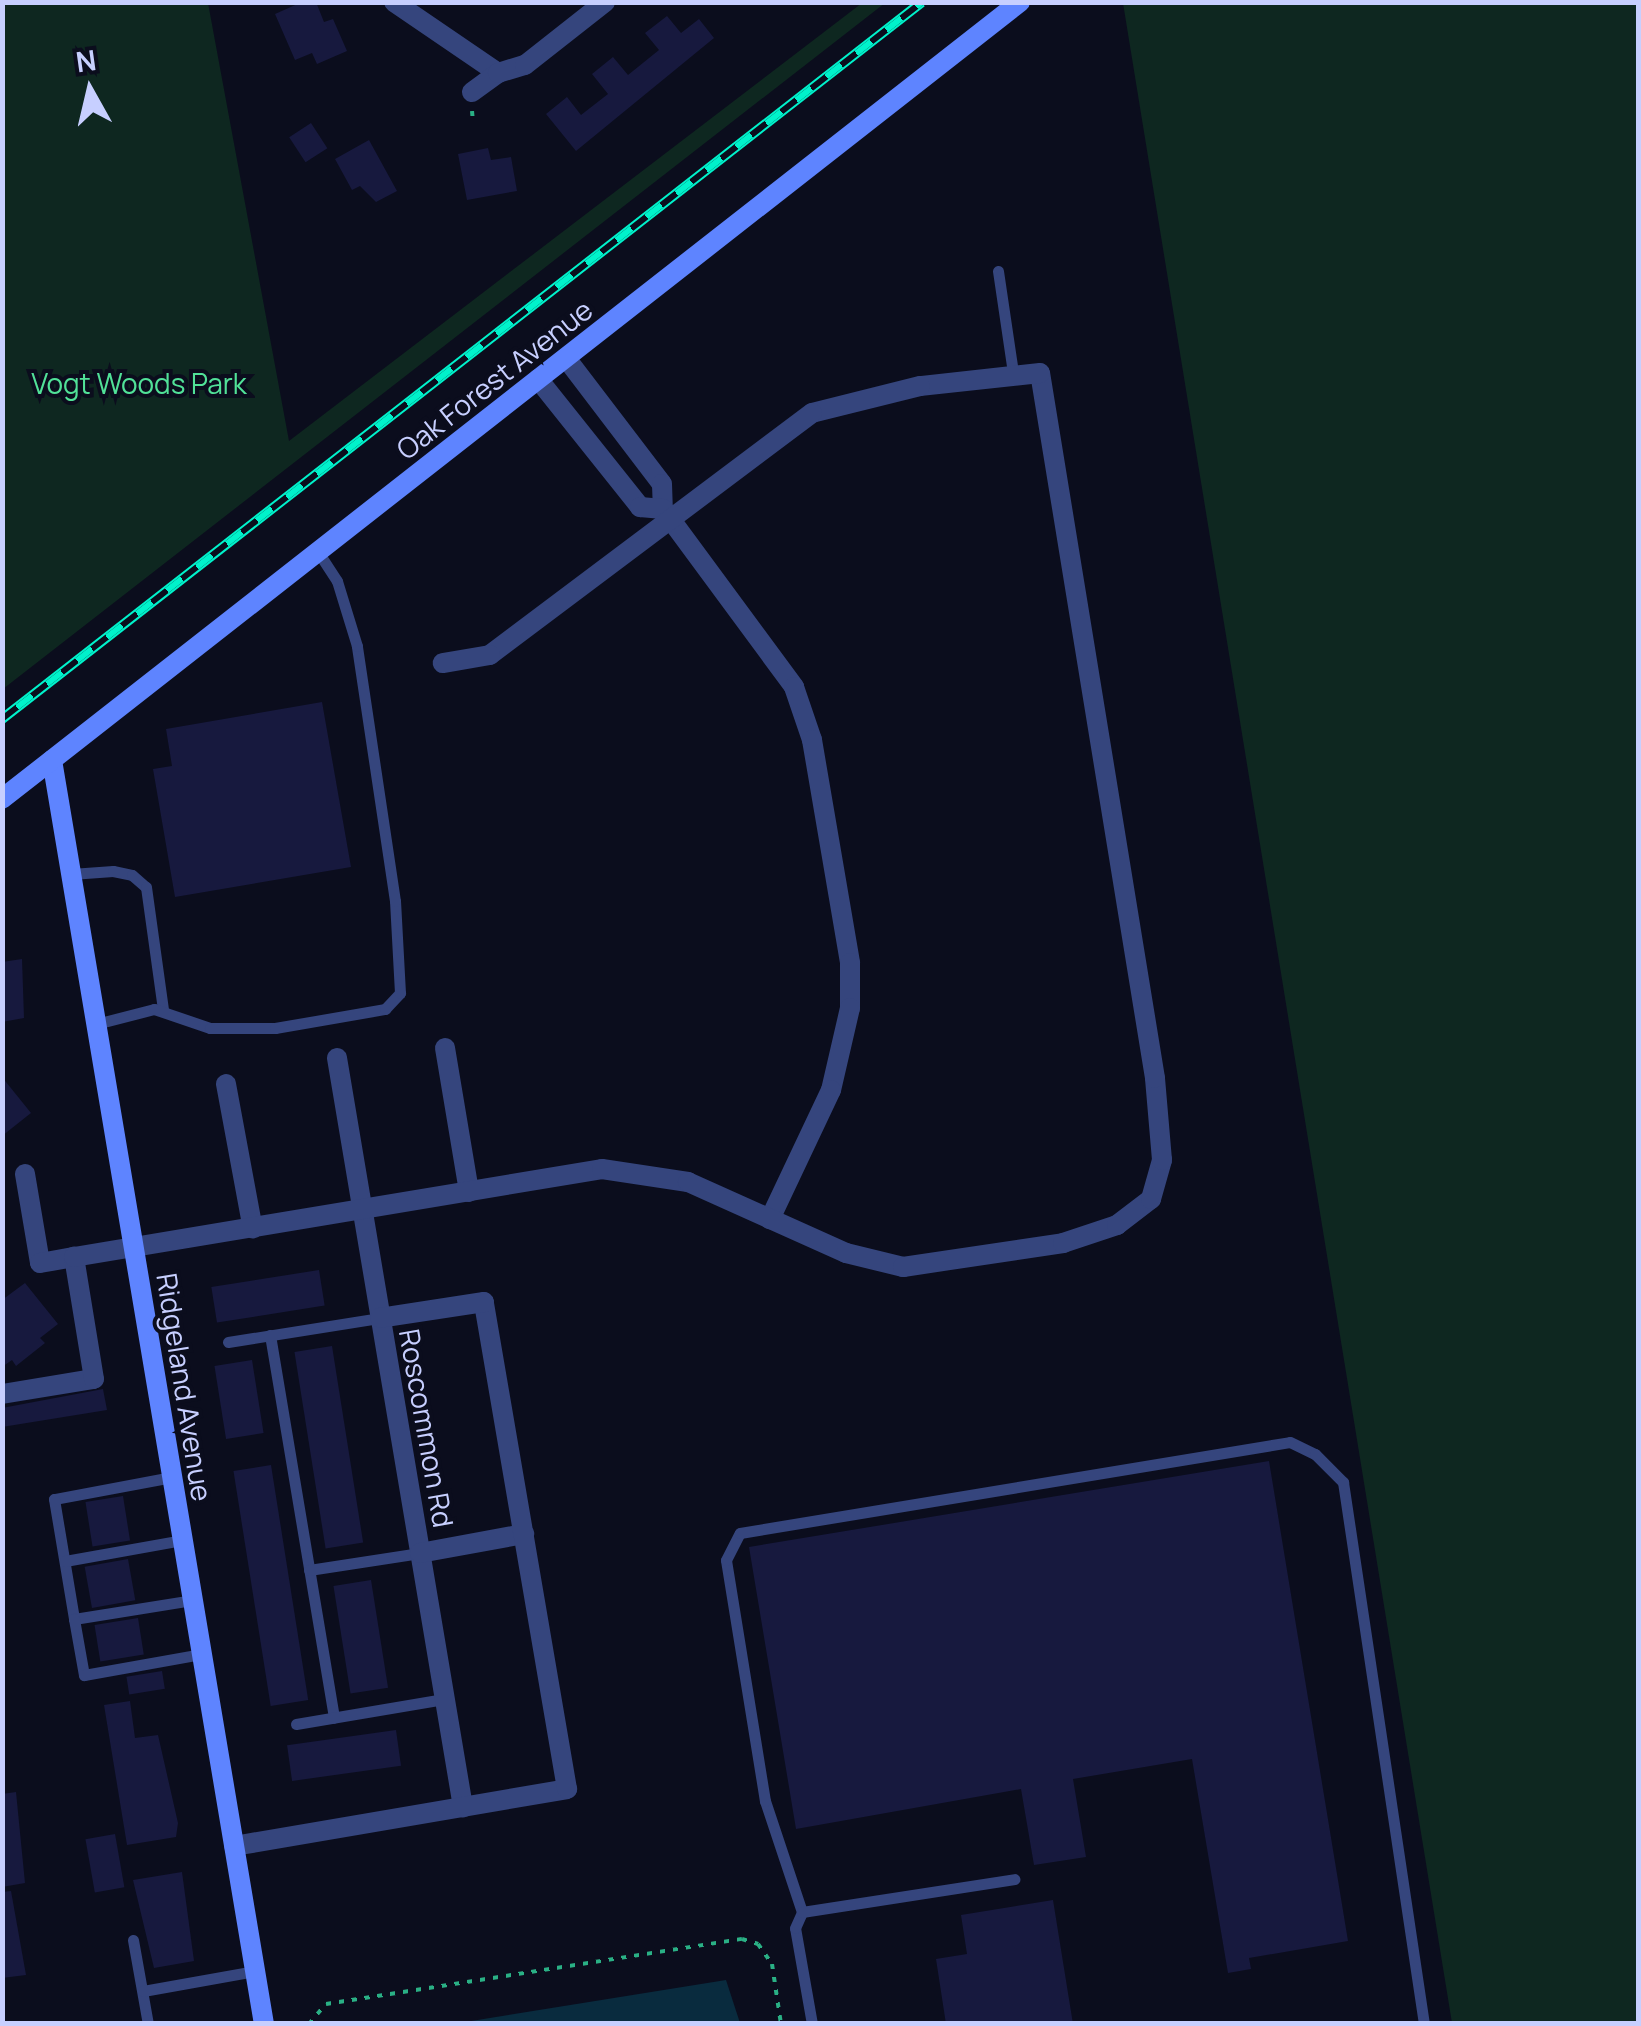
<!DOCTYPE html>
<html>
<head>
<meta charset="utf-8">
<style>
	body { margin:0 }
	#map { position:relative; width:1641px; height:2026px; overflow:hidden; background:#0b0d1d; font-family:Manrope,sans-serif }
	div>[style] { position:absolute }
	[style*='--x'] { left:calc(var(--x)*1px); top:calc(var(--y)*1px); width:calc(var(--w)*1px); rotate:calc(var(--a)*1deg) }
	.green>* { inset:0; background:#0e2720 }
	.water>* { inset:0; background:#092b3e }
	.building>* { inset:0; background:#17193e; transform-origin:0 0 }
	.path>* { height:4px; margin-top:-2px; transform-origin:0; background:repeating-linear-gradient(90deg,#2ab085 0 5px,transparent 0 13px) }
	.lane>* { height:11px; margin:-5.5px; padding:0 5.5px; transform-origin:5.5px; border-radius:5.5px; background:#35457d }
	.street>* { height:20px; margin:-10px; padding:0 10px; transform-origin:10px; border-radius:10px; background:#35457d }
	.secondary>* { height:20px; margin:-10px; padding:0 10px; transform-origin:10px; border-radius:10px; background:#5e84ff }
	.rail>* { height:10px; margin-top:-5px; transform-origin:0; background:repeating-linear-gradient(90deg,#0b0d1d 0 19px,#00f2cb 0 38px); box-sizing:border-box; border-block:2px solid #00f2cb }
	span { translate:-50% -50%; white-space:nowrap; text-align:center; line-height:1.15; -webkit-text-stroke:8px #0b0d1d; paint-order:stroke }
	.street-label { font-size:28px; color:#c7cfff }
	.park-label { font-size:28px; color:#51e198 }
	.frame { position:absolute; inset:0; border:5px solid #c7cfff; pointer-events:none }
	.north { position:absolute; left:40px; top:40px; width:100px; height:100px; -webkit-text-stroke:8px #0b0d1d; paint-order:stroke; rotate:352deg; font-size:28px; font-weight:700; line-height:40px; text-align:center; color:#c7cfff }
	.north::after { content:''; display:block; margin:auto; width:35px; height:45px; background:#c7cfff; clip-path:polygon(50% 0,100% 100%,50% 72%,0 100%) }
</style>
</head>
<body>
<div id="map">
	<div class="green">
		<div style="clip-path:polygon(3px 2px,208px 3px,289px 441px,862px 3px,885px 3px,3px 689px)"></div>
		<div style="clip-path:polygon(1123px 3px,1638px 3px,1638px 2023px,1452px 2023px)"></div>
	</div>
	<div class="water">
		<div style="clip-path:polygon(726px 1980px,740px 2023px,459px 2023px)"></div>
	</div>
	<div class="building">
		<div style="clip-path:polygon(302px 2px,316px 2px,324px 22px,333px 19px,347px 51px,317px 64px,312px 53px,295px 60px,275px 14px)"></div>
		<div style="clip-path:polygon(667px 16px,681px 33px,699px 19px,714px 38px,576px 151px,546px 114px,567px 97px,581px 115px,608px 94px,592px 74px,613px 57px,628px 75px,659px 50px,645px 33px)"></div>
		<div style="left:311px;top:123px;width:30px;height:26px;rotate:57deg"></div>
		<div style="clip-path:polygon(369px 140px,397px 191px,376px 202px,360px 186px,352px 190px,335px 159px)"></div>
		<div style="clip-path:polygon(488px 148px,491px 160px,511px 157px,517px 191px,467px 200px,458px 154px)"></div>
		<div style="clip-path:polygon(322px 702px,351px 867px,175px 897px,153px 769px,172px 766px,166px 729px)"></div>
		<div style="clip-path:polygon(22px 959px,24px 1018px,2px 1022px,2px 962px)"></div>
		<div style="clip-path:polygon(2px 1077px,31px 1113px,2px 1136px)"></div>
		<div style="left:319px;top:1270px;width:36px;height:109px;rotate:81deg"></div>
		<div style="clip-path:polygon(25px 1283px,58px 1324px,40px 1338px,45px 1343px,16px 1366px,12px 1360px,2px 1367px,2px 1300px)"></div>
		<div style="left:332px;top:1346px;width:199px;height:38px;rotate:81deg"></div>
		<div style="left:252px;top:1360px;width:74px;height:38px;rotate:81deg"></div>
		<div style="clip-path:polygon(103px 1389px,107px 1410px,2px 1427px,2px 1408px)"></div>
		<div style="clip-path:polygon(1269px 1461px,1348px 1941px,1249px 1958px,1251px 1969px,1228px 1973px,1192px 1759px,1073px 1779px,1086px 1857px,1034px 1865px,1021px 1789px,796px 1829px,749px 1547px)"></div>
		<div style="left:271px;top:1465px;width:238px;height:38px;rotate:81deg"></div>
		<div style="left:123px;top:1496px;width:45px;height:38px;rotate:81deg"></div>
		<div style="left:128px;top:1559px;width:42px;height:44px;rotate:80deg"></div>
		<div style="left:371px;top:1580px;width:109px;height:38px;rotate:81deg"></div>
		<div style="left:138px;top:1618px;width:37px;height:44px;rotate:81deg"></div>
		<div style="left:162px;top:1671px;width:18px;height:36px;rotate:81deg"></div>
		<div style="clip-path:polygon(130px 1701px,135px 1738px,158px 1735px,178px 1823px,176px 1837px,127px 1845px,104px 1705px)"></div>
		<div style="left:396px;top:1730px;width:36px;height:110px;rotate:82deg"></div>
		<div style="clip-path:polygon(16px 1792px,25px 1883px,2px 1887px,2px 1794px)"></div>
		<div style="left:115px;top:1834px;width:54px;height:30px;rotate:80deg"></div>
		<div style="clip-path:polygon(182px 1872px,194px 1961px,154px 1968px,133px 1880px)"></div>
		<div style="clip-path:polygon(11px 1891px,26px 1975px,2px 1978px,2px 1892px)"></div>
		<div style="clip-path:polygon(1053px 1900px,1073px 2024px,946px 2024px,936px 1959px,967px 1954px,961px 1915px)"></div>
	</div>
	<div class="path">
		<div style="--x:472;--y:111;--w:12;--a:85"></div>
		<div style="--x:309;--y:2024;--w:26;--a:-50"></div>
		<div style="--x:326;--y:2004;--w:421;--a:-8.9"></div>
		<div style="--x:742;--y:1939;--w:17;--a:17"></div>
		<div style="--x:758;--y:1944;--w:24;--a:55"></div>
		<div style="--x:772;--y:1964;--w:61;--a:81.5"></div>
	</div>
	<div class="lane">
		<div style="--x:998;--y:271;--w:102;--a:81.6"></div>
		<div style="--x:71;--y:874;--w:42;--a:-4.1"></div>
		<div style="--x:113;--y:871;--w:19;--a:12"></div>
		<div style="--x:132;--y:875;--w:18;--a:41"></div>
		<div style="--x:146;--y:887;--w:123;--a:82.1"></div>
		<div style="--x:96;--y:1024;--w:60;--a:-14.5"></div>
		<div style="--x:154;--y:1009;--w:59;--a:18.7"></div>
		<div style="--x:210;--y:1028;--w:65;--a:0"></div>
		<div style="--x:275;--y:1028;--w:112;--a:-9.8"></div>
		<div style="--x:385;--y:1009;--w:22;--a:-47"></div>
		<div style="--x:400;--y:993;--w:92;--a:-93.1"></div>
		<div style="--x:395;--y:901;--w:258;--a:-98.5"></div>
		<div style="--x:357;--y:646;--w:68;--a:-107.1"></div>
		<div style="--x:337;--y:581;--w:35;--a:-123"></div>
		<div style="--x:270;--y:1335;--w:388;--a:80.5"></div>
		<div style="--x:228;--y:1342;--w:154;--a:-9"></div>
		<div style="--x:172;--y:1477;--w:120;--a:169.4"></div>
		<div style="--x:54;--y:1499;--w:122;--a:80.5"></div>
		<div style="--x:74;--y:1619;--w:121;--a:-9.1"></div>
		<div style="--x:65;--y:1561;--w:120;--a:-10.1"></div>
		<div style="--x:309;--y:1570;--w:112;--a:-8.7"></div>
		<div style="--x:74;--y:1619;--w:57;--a:79.9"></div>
		<div style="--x:84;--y:1675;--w:120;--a:-10.1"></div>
		<div style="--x:296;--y:1724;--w:150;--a:-9.6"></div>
		<div style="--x:802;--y:1912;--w:117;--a:-108.4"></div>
		<div style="--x:765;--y:1801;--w:244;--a:-99.2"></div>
		<div style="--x:726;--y:1560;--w:30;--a:-63"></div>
		<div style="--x:740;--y:1533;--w:557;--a:-9.39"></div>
		<div style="--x:1290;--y:1442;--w:28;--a:26"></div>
		<div style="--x:1315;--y:1454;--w:40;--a:45"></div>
		<div style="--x:1343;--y:1482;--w:548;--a:81.5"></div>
		<div style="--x:133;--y:1940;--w:85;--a:79.9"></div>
		<div style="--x:143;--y:1991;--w:114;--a:-10.1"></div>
		<div style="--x:812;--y:2024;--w:97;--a:-100"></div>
		<div style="--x:795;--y:1928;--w:17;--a:-66"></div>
		<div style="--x:802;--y:1912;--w:215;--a:-8.8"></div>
	</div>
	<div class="street">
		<div style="--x:394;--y:2;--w:126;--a:34.3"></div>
		<div style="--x:472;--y:92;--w:32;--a:-36"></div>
		<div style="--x:498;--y:73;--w:28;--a:-17"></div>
		<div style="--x:525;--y:65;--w:102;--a:-38.2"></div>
		<div style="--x:566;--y:358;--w:158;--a:52.7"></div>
		<div style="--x:662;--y:484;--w:25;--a:88"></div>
		<div style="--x:663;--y:509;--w:221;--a:53.6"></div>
		<div style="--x:794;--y:687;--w:56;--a:71.2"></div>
		<div style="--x:812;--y:740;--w:226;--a:80.3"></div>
		<div style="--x:850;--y:963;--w:45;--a:90"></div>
		<div style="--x:850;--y:1008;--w:84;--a:103"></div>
		<div style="--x:831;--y:1090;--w:143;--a:115.3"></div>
		<div style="--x:538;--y:379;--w:164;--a:51.4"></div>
		<div style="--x:640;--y:507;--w:23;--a:5"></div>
		<div style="--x:445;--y:1048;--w:146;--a:80.5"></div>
		<div style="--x:337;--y:1058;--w:760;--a:80.45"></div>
		<div style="--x:226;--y:1084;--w:147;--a:79.5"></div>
		<div style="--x:25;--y:1174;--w:90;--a:80.4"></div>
		<div style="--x:40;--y:1263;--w:35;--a:-10"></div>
		<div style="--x:2;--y:1394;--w:93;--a:-9.3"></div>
		<div style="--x:94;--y:1379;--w:124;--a:-99.3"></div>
		<div style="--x:74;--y:1257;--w:535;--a:-9.46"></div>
		<div style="--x:602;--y:1169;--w:87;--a:8.6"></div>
		<div style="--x:688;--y:1182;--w:173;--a:24.2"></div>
		<div style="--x:846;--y:1253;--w:59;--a:13.8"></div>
		<div style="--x:903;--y:1267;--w:162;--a:-8.5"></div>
		<div style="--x:1063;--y:1243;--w:57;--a:-18.4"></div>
		<div style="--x:1117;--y:1225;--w:43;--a:-37.4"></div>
		<div style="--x:1151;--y:1199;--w:41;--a:-74.2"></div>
		<div style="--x:1162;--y:1160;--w:82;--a:-94.9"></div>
		<div style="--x:1155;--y:1078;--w:714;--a:-99.26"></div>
		<div style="--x:1040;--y:373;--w:121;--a:173.8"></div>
		<div style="--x:920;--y:386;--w:111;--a:166"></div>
		<div style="--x:812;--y:413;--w:403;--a:143.1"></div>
		<div style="--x:490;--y:655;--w:48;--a:170.3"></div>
		<div style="--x:420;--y:1553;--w:106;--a:-10.4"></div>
		<div style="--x:234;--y:1846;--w:338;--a:-9.7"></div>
		<div style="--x:567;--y:1789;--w:494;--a:-99.7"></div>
		<div style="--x:484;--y:1302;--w:105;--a:171.3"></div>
	</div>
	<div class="secondary">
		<div style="--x:52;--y:760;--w:1282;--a:80.48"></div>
		<div style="--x:2;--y:799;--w:1293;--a:-38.06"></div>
	</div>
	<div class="rail">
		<div style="--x:2;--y:719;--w:1166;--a:-37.93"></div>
	</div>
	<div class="street-label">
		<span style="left:494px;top:379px;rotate:-38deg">Oak Forest Avenue</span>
		<span style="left:185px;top:1387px;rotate:81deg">Ridgeland Avenue</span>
		<span style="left:427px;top:1428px;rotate:80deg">Roscommon Rd</span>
	</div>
	<div class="park-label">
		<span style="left:139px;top:383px">Vogt Woods Park</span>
	</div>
	<div class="frame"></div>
	<div class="north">N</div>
</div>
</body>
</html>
